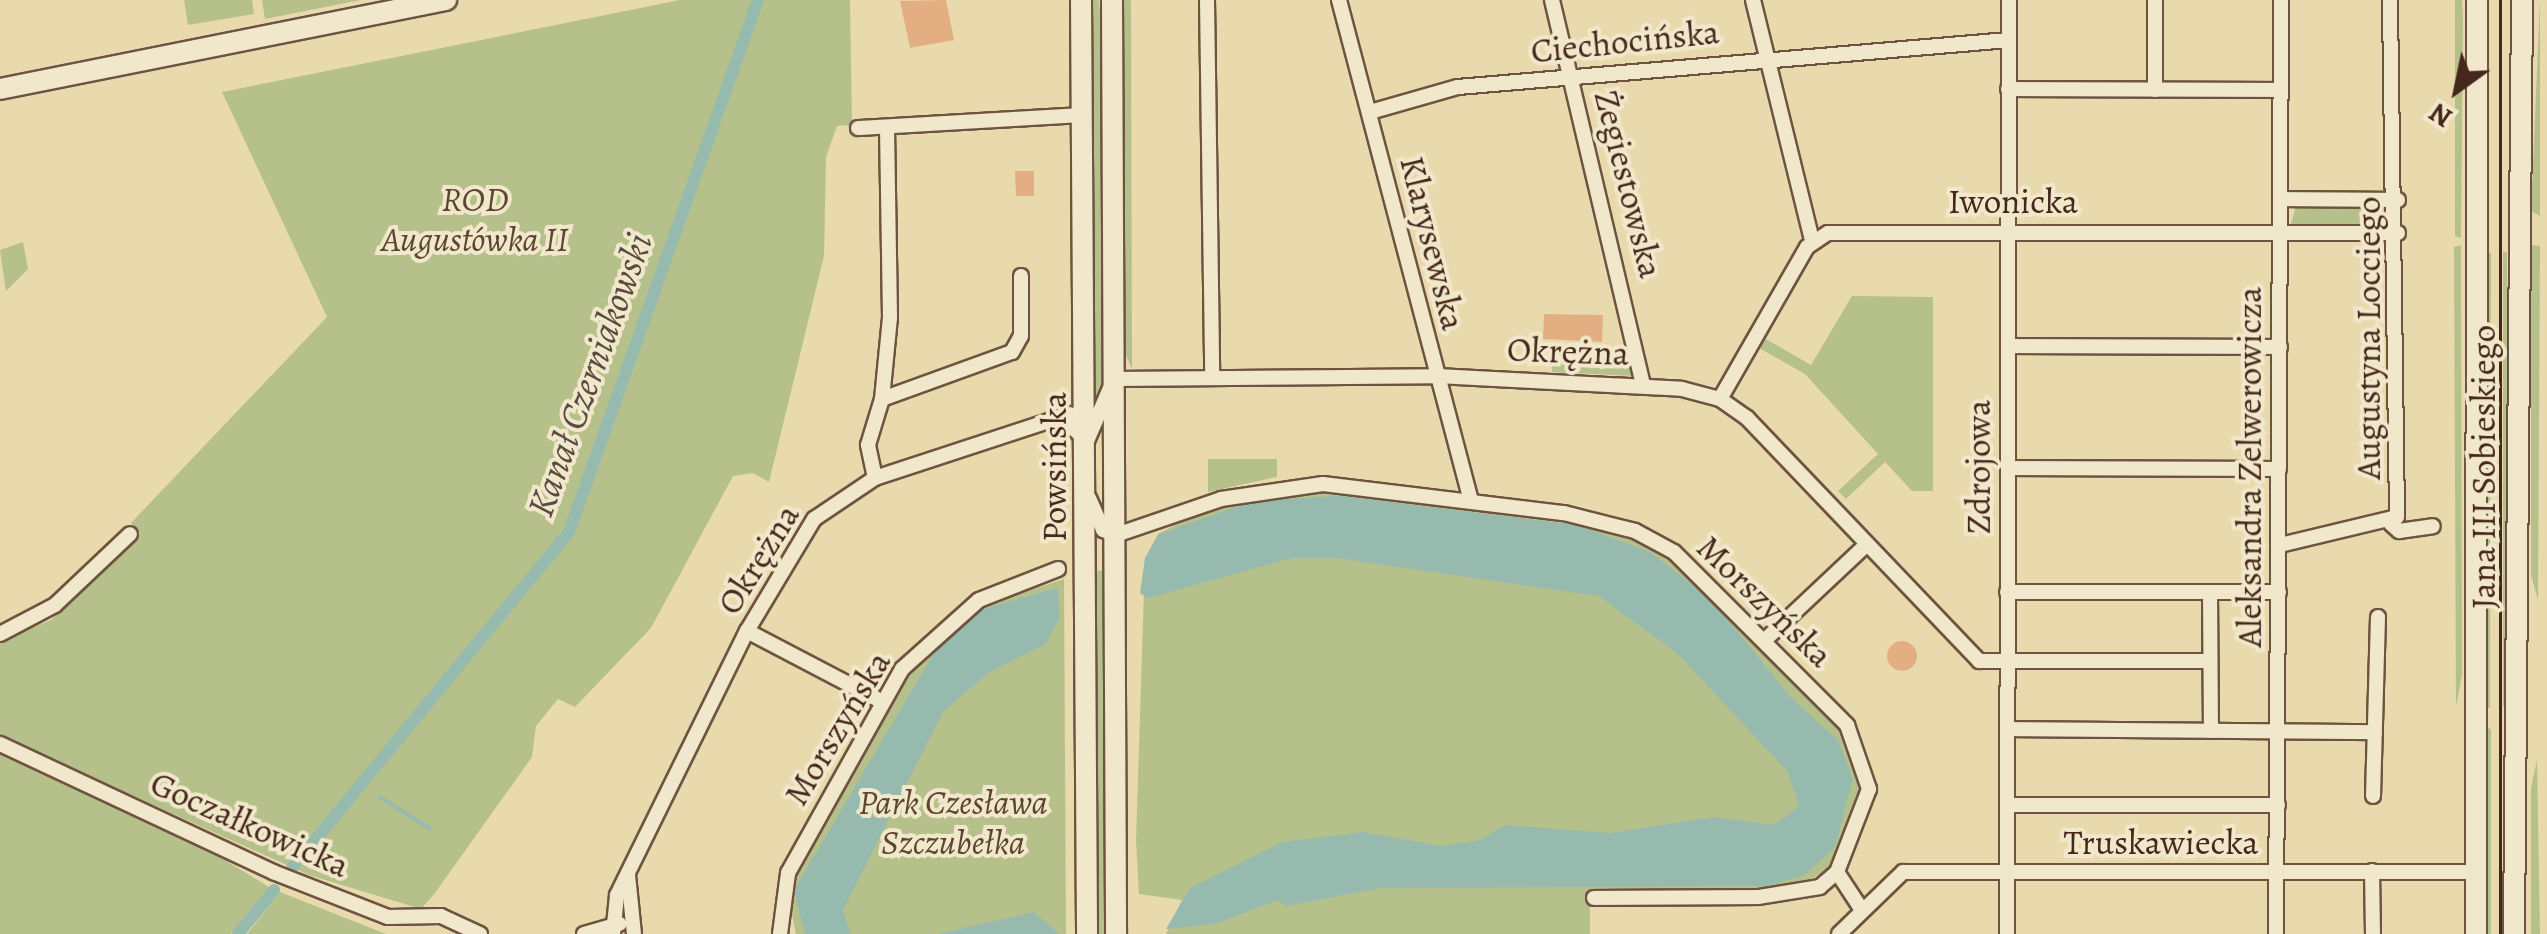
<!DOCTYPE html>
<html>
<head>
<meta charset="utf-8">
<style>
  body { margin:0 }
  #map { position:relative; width:2547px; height:934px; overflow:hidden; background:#e9daae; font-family:Alegreya,serif }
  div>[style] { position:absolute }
  .green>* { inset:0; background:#b6c08b }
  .water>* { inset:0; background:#97baaf }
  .stream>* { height:4px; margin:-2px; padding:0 2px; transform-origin:2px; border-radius:2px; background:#97baaf }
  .canal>* { height:12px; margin:-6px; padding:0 6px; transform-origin:6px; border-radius:6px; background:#97baaf }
  .building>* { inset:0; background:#e3af82 }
  .round { border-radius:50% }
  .roads { filter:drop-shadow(2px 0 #6e5440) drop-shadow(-2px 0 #6e5440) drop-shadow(0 2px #6e5440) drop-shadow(0 -2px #6e5440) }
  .street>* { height:14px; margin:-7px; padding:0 7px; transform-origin:7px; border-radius:7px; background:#f1e7ca }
  .secondary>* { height:20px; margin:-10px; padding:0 10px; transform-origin:10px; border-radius:10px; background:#f1e7ca }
  .tram>* { height:2.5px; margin:-1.25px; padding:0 1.25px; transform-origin:1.25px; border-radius:1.25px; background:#45271b }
  span { translate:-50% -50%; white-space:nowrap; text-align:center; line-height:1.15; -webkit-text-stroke:8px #f1e7ca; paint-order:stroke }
  .street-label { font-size:35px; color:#45271b }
  .park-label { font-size:35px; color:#5c4631; font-style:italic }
  .water-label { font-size:38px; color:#5a4c40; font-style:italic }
  .north { position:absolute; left:2407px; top:40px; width:100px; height:100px; -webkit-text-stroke:8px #f1e7ca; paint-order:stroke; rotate:213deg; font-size:28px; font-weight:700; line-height:40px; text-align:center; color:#45271b }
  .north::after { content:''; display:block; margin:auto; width:35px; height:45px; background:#45271b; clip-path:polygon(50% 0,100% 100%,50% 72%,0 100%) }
</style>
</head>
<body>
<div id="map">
  <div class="green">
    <i style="clip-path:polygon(184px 0,252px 0,254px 14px,188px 25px)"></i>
    <i style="clip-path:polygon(262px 0,361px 0,265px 19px)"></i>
    <i style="clip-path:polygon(680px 0,850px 0,852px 125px,837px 126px,826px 157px,824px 256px,769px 482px,753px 473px,733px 476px,651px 628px,575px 707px,558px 699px,536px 726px,532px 757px,435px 893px,421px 909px,309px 875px,0 736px,0 641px,51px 620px,140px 533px,131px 523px,327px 317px,222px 92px)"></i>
    <i style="clip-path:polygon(1092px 0,1099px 0,1103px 59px,1105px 388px,1096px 406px)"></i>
    <i style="clip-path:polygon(1123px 0,1131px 0,1132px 369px,1125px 353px)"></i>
    <i style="clip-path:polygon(2455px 0,2462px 0,2463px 17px,2461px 238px,2455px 236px)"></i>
    <i style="clip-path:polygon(2540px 0,2540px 216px,2531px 211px)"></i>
    <i style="clip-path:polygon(2386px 206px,2386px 225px,2291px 224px,2296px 206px)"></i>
    <i style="clip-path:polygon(23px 242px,28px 269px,6px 291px,0 250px)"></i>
    <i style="clip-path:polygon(2461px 245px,2462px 675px,2456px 707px,2454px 247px)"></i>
    <i style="clip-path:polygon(2531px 245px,2540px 246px,2538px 600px,2531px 575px)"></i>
    <i style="clip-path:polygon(2484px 252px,2491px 253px,2490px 708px,2484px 708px)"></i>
    <i style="clip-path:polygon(2503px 252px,2507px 252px,2509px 709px,2503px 706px)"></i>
    <i style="clip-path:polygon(1852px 296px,1933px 297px,1933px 491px,1912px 491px,1885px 462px,1846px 499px,1838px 491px,1878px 454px,1805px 374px,1759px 348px,1764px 338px,1811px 365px)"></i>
    <i style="clip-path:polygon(1552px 358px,1634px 362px,1633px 376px,1552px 372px)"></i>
    <i style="clip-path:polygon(1208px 459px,1277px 459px,1277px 477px,1208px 492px)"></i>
    <i style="clip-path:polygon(1306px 489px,1617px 530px,1690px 572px,1852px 743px,1864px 786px,1831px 867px,1793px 890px,1590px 892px,1590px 934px,1166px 934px,1182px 900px,1139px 894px,1136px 841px,1145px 558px,1158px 534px,1203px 510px)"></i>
    <i style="clip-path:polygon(1106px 570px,1106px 934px,1097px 934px,1096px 571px)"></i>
    <i style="clip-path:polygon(1064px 579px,1066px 934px,796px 934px,787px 890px,903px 675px,929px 644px,988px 604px)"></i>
    <i style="clip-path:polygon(2484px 727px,2491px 729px,2491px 934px,2483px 934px)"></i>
    <i style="clip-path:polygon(0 752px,169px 826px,269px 887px,231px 934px,0 934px)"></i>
    <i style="clip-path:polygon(2537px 760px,2540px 934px,2531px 934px,2531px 788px)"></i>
    <i style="clip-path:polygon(280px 892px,386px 934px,247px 934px)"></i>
  </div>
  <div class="water">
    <i style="clip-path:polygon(1339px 496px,1577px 525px,1650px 552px,1712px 600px,1791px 698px,1838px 740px,1853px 779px,1835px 847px,1805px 875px,1767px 886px,1381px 888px,1286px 906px,1278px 900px,1215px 924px,1166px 929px,1190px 888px,1282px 842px,1363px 832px,1442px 846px,1480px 840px,1505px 825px,1610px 833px,1714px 817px,1774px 825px,1799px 806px,1788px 772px,1678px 654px,1599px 596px,1336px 558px,1292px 558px,1148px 598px,1140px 593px,1145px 558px,1159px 534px,1253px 501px)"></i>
    <i style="clip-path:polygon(1057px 588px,1060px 617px,1046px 644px,988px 673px,943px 712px,843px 910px,850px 934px,805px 934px,794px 890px,940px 643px,982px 609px)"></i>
    <i style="clip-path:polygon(1034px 912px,1059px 934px,938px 934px)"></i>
  </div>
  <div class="stream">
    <i style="left:380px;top:797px;width:59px;rotate:32.6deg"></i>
  </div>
  <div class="canal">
    <i style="left:292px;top:868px;width:435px;rotate:-50.5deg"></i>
    <i style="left:569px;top:532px;width:565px;rotate:-70.44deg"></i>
    <i style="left:238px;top:934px;width:57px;rotate:-50.7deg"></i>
  </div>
  <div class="building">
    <i style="clip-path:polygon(946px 0,954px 40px,910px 48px,900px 1px)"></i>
    <i style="clip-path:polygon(1015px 171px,1034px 171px,1034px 196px,1016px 196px)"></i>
    <i style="clip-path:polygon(1544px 314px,1603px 315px,1602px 342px,1543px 339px)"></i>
    <i class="round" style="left:1887px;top:641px;width:30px;height:30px"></i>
  </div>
  <div class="roads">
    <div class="street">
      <i style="left:1207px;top:0;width:375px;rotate:89.2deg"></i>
      <i style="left:1339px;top:0;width:518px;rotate:75.24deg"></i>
      <i style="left:1552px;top:0;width:396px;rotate:76.7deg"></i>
      <i style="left:1753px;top:0;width:247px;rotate:76.2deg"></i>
      <i style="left:2008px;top:89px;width:273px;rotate:0.2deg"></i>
      <i style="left:2155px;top:90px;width:90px;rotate:-90deg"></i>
      <i style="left:1370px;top:112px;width:91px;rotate:-15.9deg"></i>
      <i style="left:1458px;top:87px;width:553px;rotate:-4.88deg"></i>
      <i style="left:858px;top:128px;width:226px;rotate:-3.3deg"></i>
      <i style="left:2281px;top:199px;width:117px;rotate:0.5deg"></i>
      <i style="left:2008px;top:346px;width:272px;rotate:0.2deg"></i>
      <i style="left:882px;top:399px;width:138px;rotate:-19.9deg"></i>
      <i style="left:1012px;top:352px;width:18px;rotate:-61deg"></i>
      <i style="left:1021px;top:336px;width:60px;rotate:-90deg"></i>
      <i style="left:1720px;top:399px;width:175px;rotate:-60.2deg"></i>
      <i style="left:1807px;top:247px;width:25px;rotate:-34deg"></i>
      <i style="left:1828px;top:233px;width:570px"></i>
      <i style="left:1062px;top:418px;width:34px;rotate:43deg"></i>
      <i style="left:1087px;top:441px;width:68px;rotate:-66.5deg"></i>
      <i style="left:1114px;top:379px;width:323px;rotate:-0.5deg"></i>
      <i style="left:1437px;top:376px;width:245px;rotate:3deg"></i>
      <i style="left:1682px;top:389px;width:39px;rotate:15deg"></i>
      <i style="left:1720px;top:399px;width:33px;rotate:35deg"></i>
      <i style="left:1747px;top:418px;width:336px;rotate:46.3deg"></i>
      <i style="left:1979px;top:661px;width:231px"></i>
      <i style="left:2009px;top:468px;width:270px;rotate:0.2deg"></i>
      <i style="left:875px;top:478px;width:34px;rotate:-102deg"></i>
      <i style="left:868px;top:445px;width:48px;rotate:-73.1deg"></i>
      <i style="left:882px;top:399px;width:81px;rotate:-84.4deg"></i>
      <i style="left:890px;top:318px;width:191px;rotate:-90.9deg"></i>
      <i style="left:1089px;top:498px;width:35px;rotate:66deg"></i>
      <i style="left:1103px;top:530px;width:14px;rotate:21deg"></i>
      <i style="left:1116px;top:535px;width:111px;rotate:-18.9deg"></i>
      <i style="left:1221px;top:499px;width:103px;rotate:-8.4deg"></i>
      <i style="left:1323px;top:484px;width:243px;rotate:6.9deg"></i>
      <i style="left:1564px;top:513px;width:73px;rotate:14.2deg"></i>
      <i style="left:1635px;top:531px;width:44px;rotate:28.3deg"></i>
      <i style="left:1674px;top:552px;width:245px;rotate:45deg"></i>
      <i style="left:1847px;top:725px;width:68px;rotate:71deg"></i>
      <i style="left:1869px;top:789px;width:89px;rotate:111.1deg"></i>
      <i style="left:1837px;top:872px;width:23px;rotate:139deg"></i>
      <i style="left:1820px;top:887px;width:63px;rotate:170.8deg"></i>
      <i style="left:1758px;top:897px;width:164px;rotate:179.7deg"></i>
      <i style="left:2391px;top:524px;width:11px;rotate:41deg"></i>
      <i style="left:2399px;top:531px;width:34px;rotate:-8deg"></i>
      <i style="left:2280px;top:545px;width:120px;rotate:-13.5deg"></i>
      <i style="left:2397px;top:517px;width:517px;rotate:-90.78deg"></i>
      <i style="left:2007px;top:592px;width:272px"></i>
      <i style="left:2210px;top:592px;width:139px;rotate:89.6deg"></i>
      <i style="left:747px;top:631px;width:151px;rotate:27.6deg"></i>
      <i style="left:0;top:634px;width:62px;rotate:-27.8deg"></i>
      <i style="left:55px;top:605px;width:103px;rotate:-43.4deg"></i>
      <i style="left:1766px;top:639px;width:137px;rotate:-43.2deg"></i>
      <i style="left:2009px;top:729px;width:366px;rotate:0.5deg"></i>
      <i style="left:0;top:744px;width:302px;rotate:25.1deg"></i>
      <i style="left:273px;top:872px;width:123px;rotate:21.4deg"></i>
      <i style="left:388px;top:917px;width:53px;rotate:-1.1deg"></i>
      <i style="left:441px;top:916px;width:43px;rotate:24.8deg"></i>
      <i style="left:2373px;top:796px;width:179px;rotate:-88.4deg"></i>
      <i style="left:2008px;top:805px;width:270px"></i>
      <i style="left:2372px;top:871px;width:63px;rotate:89.1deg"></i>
      <i style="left:1837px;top:872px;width:42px;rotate:56.7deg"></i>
      <i style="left:628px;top:875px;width:59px;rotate:84.2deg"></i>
      <i style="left:584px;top:934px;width:37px;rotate:-16deg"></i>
      <i style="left:613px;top:934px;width:39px;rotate:-84deg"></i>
      <i style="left:617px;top:895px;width:294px;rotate:-63.8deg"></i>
      <i style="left:747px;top:631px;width:131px;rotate:-59.1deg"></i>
      <i style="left:814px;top:519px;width:73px;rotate:-33.9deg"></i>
      <i style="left:875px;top:478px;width:205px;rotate:-18.2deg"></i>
      <i style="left:780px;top:934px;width:62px;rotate:-82.5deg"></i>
      <i style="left:788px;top:873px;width:234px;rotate:-60.8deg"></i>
      <i style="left:902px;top:669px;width:103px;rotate:-41.9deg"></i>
      <i style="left:979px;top:600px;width:85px;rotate:-21.4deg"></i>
      <i style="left:1839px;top:934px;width:89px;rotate:-44.1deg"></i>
      <i style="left:1903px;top:872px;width:573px"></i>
      <i style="left:2007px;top:934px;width:934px;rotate:-89.88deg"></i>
      <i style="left:2276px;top:934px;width:934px;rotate:-89.69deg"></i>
    </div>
    <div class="secondary">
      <i style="left:1081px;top:0;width:934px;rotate:89.63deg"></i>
      <i style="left:1112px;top:0;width:934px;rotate:89.75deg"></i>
      <i style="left:0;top:89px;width:455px;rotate:-11.3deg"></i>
      <i style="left:2476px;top:934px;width:934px;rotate:-89.94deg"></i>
      <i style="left:2514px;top:934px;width:934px;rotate:-89.51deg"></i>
    </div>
  </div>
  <div class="tram">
    <i style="left:2500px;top:0;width:934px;rotate:90deg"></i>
  </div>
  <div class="street-label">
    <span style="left:1625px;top:41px;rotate:-6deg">Ciechocińska</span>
    <span style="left:1629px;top:184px;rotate:76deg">Żegiestowska</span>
    <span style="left:2013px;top:201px">Iwonicka</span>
    <span style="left:1433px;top:243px;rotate:76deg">Klarysewska</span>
    <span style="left:2368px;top:338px;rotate:-90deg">Augustyna Locciego</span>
    <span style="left:1568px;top:351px;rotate:2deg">Okrężna</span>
    <span style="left:1054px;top:467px;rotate:-90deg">Powsińska</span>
    <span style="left:1978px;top:467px;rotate:-90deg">Zdrojowa</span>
    <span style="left:2249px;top:467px;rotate:-90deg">Aleksandra Zelwerowicza</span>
    <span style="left:2483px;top:467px;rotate:-90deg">Jana III Sobieskiego</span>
    <span style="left:758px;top:559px;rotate:-58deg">Okrężna</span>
    <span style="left:1765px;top:601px;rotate:44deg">Morszyńska</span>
    <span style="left:837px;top:728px;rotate:-59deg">Morszyńska</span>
    <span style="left:250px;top:824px;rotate:24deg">Goczałkowicka</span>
    <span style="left:2161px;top:842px">Truskawiecka</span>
  </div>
  <div class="park-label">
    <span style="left:475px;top:219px">ROD<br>Augustówka II</span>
    <span style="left:953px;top:822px">Park Czesława<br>Szczubełka</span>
  </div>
  <div class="water-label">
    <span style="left:590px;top:375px;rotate:-70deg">Kanał Czerniakowski</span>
  </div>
  <div class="north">N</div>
</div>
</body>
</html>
